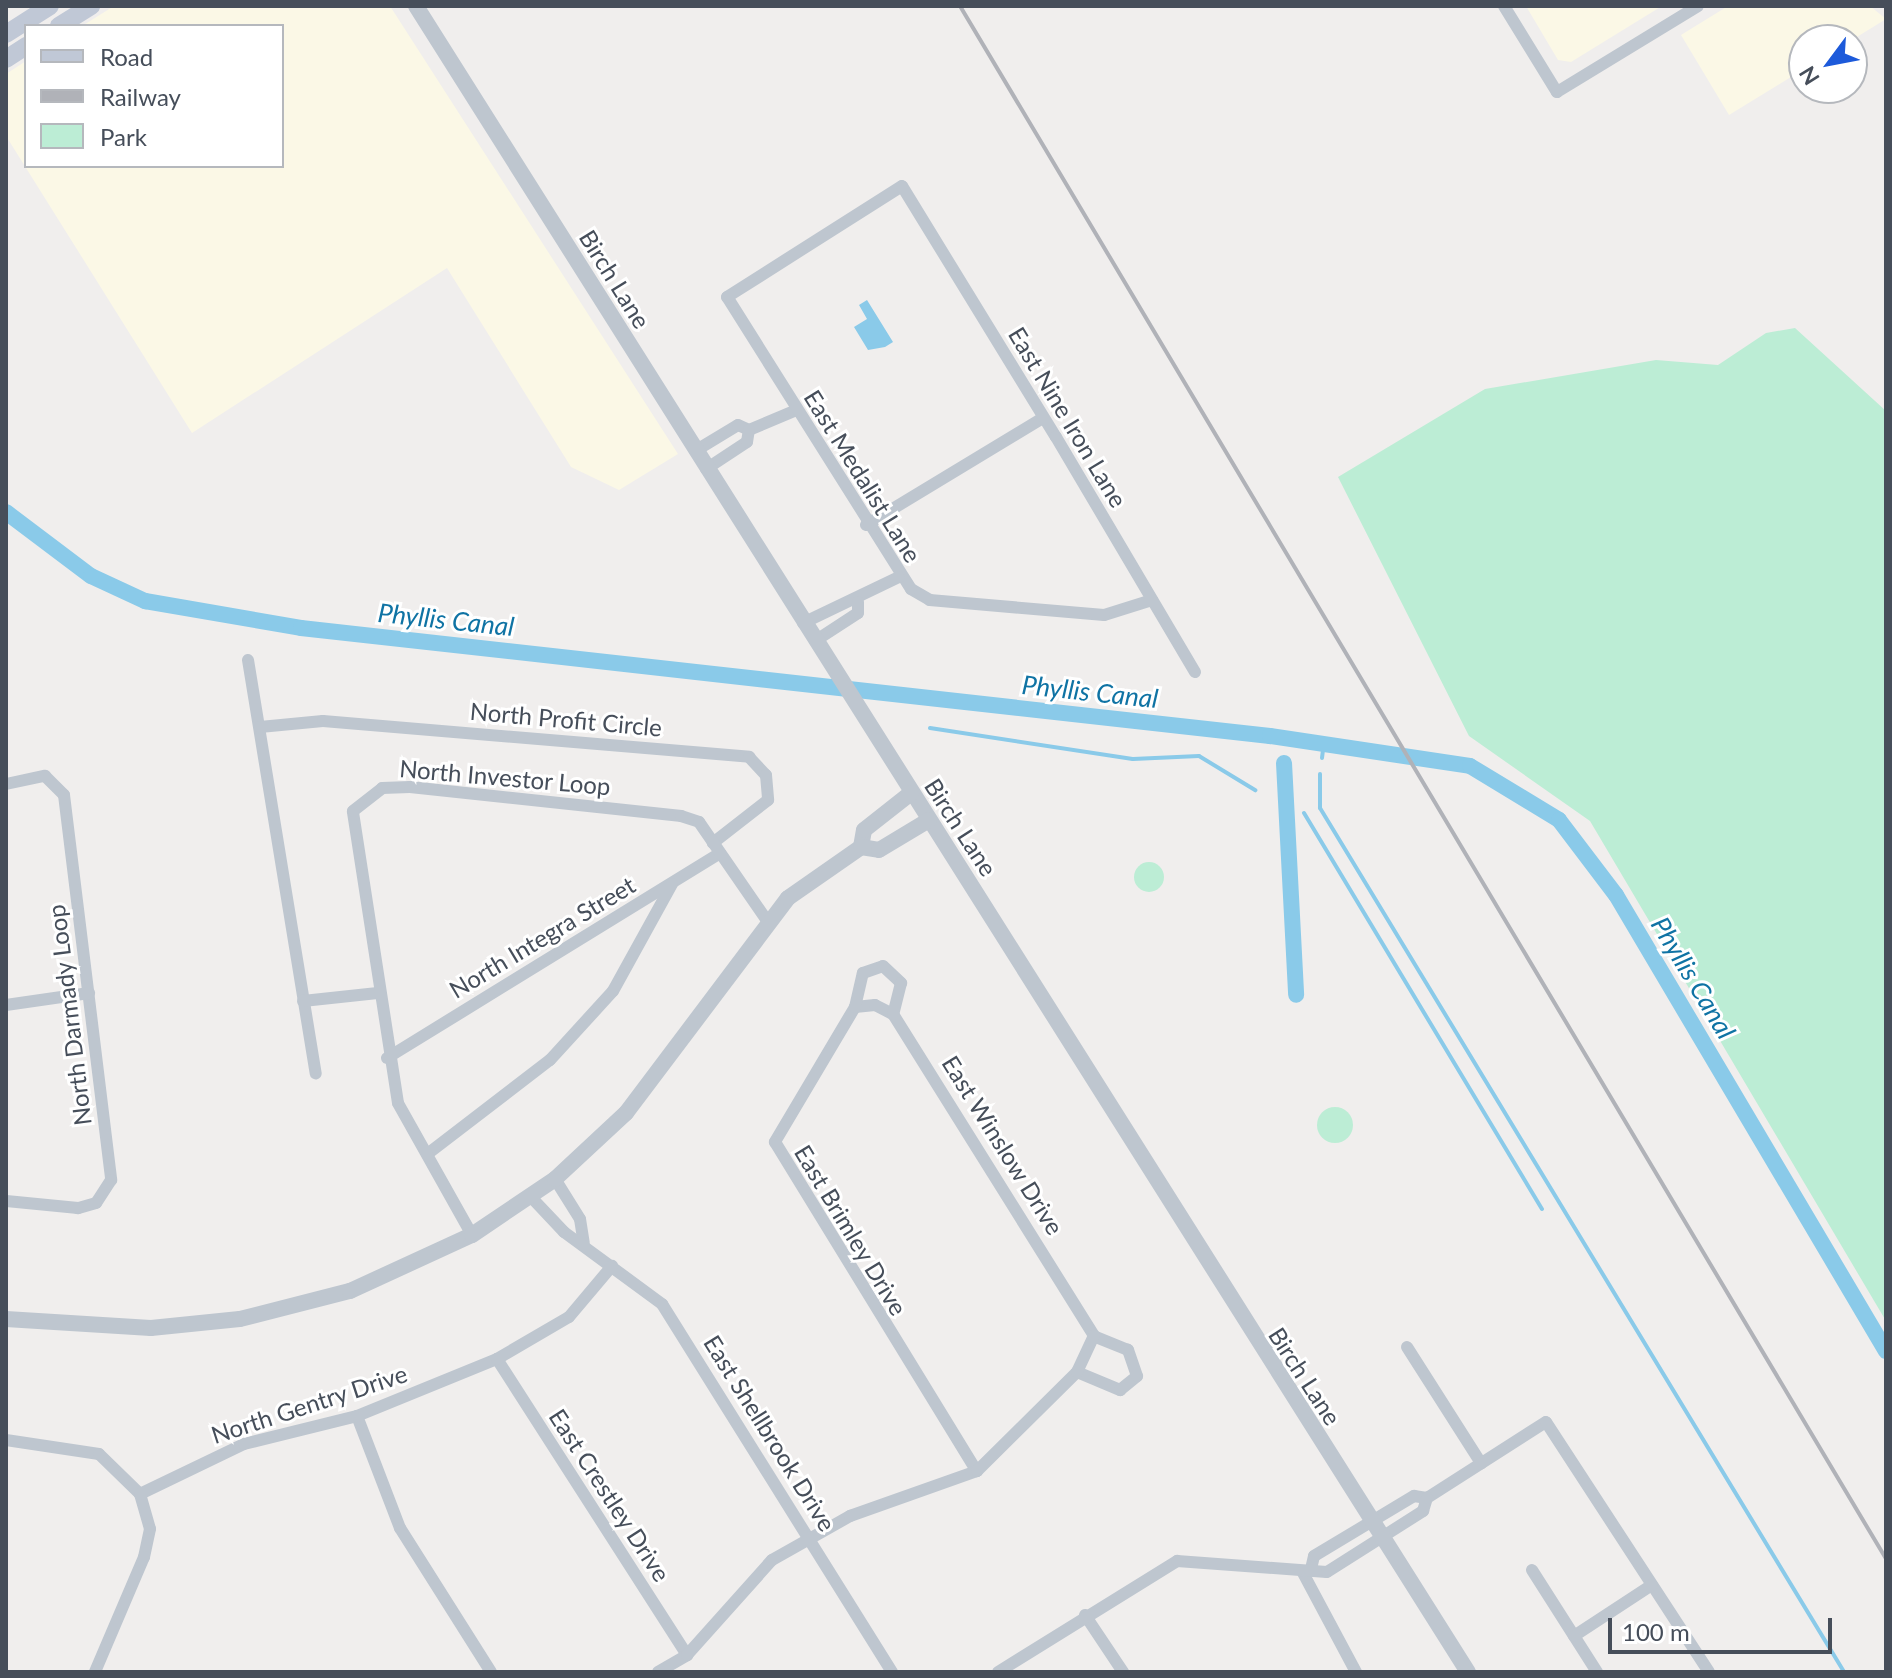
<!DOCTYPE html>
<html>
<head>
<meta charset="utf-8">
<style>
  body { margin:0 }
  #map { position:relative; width:1892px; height:1678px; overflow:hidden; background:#f0eeed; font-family:Lato,sans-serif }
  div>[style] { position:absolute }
  .commercial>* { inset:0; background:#fbf8e6 }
  .green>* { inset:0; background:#bcedd5 }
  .round { border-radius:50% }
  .water>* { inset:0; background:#8acae9 }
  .stream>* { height:4px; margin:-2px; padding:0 2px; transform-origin:2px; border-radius:2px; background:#8acae9 }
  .canal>* { height:16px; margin:-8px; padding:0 8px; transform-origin:8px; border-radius:8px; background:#8acae9 }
  .minor>* { height:12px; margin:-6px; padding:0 6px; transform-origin:6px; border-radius:6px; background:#bec6cf }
  .tertiary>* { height:16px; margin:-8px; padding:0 8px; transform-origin:8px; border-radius:8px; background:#bec6cf }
  .secondary>* { height:18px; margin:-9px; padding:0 9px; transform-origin:9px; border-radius:9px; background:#c0c8d6 }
  .rail>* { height:4px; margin:-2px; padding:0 2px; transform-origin:2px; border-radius:2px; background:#b0b2b8 }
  span { translate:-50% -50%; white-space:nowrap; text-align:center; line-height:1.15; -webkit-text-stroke:6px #fff; paint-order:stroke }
  .street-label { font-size:24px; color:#464e5a }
  .water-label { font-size:26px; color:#0f73a4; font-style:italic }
  .frame { position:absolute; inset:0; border:8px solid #464e5a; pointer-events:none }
  .legend { position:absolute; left:24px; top:24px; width:260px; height:144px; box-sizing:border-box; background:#fff; border:2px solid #b5b8bd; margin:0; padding:10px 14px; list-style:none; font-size:24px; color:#464e5a }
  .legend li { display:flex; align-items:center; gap:16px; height:40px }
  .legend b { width:40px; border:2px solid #b5b8bd }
  .north { position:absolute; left:1788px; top:24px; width:80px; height:80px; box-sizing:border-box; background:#fff; border:2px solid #b5b8bd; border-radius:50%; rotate:238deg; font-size:22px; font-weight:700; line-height:32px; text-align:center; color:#464e5a }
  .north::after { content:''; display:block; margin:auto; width:28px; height:36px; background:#1d5ada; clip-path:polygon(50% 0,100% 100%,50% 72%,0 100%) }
  .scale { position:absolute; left:1608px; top:1618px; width:224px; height:36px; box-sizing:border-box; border:4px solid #464e5a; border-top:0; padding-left:10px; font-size:24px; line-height:28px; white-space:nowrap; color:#464e5a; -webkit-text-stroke:6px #fff; paint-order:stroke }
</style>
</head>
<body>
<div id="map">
  <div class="commercial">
    <i style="clip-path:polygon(114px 6px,390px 6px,678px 454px,619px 490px,571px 467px,447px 268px,192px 433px,6px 136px,6px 74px,26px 61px,26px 166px,282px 166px,282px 26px,82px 26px)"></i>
    <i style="clip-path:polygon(1526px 6px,1662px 6px,1571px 62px,1558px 60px)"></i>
    <i style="clip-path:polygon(1728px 6px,1870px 6px,1886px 19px,1852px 40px,1804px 40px,1804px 69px,1729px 115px,1681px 35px)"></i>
  </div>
  <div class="green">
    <i style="clip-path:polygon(1795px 328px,1886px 411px,1886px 1321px,1590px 821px,1469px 736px,1338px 477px,1485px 389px,1656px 360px,1718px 365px,1766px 333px)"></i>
    <i class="round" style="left:1134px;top:862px;width:30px;height:30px"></i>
    <i class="round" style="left:1317px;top:1107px;width:36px;height:36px"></i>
  </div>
  <div class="water">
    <i style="clip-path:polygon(867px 300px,893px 342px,885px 347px,868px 350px,854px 327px,867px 319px,859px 305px)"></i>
  </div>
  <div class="stream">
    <i style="left:930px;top:728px;width:205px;rotate:8.7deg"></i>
    <i style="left:1133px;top:759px;width:66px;rotate:-2.6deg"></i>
    <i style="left:1199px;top:756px;width:66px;rotate:31.3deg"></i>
    <i style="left:1322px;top:758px;width:16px;rotate:-83deg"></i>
    <i style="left:1320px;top:774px;width:34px;rotate:90deg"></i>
    <i style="left:1320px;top:808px;width:1010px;rotate:58.76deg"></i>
    <i style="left:1304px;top:813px;width:462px;rotate:59deg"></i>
  </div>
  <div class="canal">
    <i style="left:6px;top:512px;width:106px;rotate:37deg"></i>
    <i style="left:91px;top:576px;width:60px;rotate:24.8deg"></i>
    <i style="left:145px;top:601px;width:158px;rotate:9.8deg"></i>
    <i style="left:301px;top:628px;width:975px;rotate:6.36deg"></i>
    <i style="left:1270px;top:736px;width:202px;rotate:8.5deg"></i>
    <i style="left:1470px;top:766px;width:104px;rotate:31.2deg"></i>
    <i style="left:1559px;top:820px;width:94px;rotate:52.8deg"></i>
    <i style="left:1616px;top:895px;width:530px;rotate:59.37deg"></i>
    <i style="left:1284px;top:763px;width:232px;rotate:87deg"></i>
  </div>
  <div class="minor">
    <i style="left:1504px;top:6px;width:101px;rotate:58.4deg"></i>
    <i style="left:1557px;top:92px;width:165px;rotate:-31.4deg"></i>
    <i style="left:695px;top:451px;width:50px;rotate:-31.2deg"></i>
    <i style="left:738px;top:425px;width:12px;rotate:24deg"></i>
    <i style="left:749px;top:430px;width:49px;rotate:-22.9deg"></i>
    <i style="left:706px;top:469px;width:49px;rotate:-33.4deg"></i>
    <i style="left:747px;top:442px;width:12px;rotate:-81deg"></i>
    <i style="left:866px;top:525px;width:207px;rotate:-31.2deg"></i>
    <i style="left:1152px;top:600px;width:50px;rotate:162.6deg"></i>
    <i style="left:1104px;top:615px;width:175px;rotate:-175.1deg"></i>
    <i style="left:930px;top:600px;width:22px;rotate:-150deg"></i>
    <i style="left:911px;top:589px;width:345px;rotate:-122.2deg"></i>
    <i style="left:727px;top:297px;width:207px;rotate:-32.4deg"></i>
    <i style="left:902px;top:186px;width:294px;rotate:58.5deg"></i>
    <i style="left:1056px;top:437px;width:273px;rotate:59.4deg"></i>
    <i style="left:803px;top:623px;width:106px;rotate:-25.6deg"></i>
    <i style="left:815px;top:641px;width:51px;rotate:-33.1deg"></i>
    <i style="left:858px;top:613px;width:11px;rotate:-90deg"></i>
    <i style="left:248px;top:660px;width:419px;rotate:80.7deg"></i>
    <i style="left:260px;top:727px;width:63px;rotate:-5.4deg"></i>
    <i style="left:323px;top:721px;width:428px;rotate:4.8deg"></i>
    <i style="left:749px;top:757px;width:25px;rotate:47deg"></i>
    <i style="left:766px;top:775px;width:25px;rotate:85deg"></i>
    <i style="left:768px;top:800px;width:70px;rotate:142deg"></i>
    <i style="left:6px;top:784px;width:40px;rotate:-12deg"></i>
    <i style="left:45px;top:776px;width:27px;rotate:45deg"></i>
    <i style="left:64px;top:795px;width:388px;rotate:83deg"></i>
    <i style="left:111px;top:1180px;width:27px;rotate:123deg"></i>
    <i style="left:96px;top:1203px;width:19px;rotate:164deg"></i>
    <i style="left:78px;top:1208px;width:72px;rotate:-174.4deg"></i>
    <i style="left:303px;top:1001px;width:75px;rotate:-6.1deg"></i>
    <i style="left:6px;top:1005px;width:84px;rotate:-8.2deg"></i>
    <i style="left:855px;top:1007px;width:157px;rotate:120.7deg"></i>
    <i style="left:775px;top:1142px;width:386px;rotate:58.5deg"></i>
    <i style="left:855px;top:1007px;width:20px;rotate:-6deg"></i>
    <i style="left:875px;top:1005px;width:20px;rotate:27deg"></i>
    <i style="left:893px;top:1014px;width:380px;rotate:58deg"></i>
    <i style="left:855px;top:1007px;width:35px;rotate:-77deg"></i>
    <i style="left:863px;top:973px;width:21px;rotate:-19deg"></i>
    <i style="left:883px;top:966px;width:25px;rotate:43deg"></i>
    <i style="left:901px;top:983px;width:32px;rotate:104deg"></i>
    <i style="left:387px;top:1058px;width:391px;rotate:-31.6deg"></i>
    <i style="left:430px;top:1152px;width:151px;rotate:-37.5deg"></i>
    <i style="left:550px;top:1060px;width:93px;rotate:-47.6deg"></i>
    <i style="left:613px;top:991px;width:122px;rotate:-61.1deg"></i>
    <i style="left:555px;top:1179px;width:47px;rotate:58deg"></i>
    <i style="left:580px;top:1219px;width:24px;rotate:81deg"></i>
    <i style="left:531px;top:1197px;width:48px;rotate:46.7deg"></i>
    <i style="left:564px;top:1232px;width:122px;rotate:36.3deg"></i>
    <i style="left:662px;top:1304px;width:434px;rotate:58deg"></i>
    <i style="left:472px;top:1235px;width:151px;rotate:-119.3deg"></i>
    <i style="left:398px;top:1103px;width:295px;rotate:-98.8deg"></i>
    <i style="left:353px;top:811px;width:37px;rotate:-38deg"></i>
    <i style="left:382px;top:788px;width:28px;rotate:-2deg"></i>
    <i style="left:410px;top:787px;width:273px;rotate:6.1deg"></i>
    <i style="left:681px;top:816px;width:19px;rotate:18deg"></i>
    <i style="left:699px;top:822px;width:121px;rotate:55.4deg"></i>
    <i style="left:1407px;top:1347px;width:138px;rotate:57.5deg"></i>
    <i style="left:497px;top:1359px;width:352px;rotate:57.3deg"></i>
    <i style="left:1077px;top:1372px;width:47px;rotate:22.7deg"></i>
    <i style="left:1120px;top:1390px;width:22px;rotate:-39deg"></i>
    <i style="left:1137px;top:1376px;width:28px;rotate:-109deg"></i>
    <i style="left:1128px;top:1350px;width:37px;rotate:-158deg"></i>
    <i style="left:357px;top:1416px;width:120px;rotate:69deg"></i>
    <i style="left:400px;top:1528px;width:170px;rotate:57.7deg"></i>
    <i style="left:6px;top:1440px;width:94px;rotate:8.6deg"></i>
    <i style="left:99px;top:1454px;width:57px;rotate:44.3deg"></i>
    <i style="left:140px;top:1494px;width:36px;rotate:74deg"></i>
    <i style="left:150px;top:1529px;width:29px;rotate:102deg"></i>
    <i style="left:144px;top:1557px;width:125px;rotate:113.1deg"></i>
    <i style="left:140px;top:1494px;width:115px;rotate:-25.7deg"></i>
    <i style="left:244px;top:1444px;width:116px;rotate:-13.9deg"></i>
    <i style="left:357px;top:1416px;width:151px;rotate:-22.2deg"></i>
    <i style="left:497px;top:1359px;width:83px;rotate:-30.3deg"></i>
    <i style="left:569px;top:1317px;width:67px;rotate:-49.9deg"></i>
    <i style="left:1311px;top:1569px;width:13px;rotate:-77deg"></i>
    <i style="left:1314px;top:1556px;width:117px;rotate:-31deg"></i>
    <i style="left:1414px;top:1496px;width:13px;rotate:9deg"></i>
    <i style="left:1427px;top:1498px;width:141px;rotate:-32.6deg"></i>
    <i style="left:1546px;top:1422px;width:298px;rotate:56.9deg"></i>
    <i style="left:1532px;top:1570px;width:121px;rotate:57.5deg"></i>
    <i style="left:1302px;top:1571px;width:115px;rotate:61.9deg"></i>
    <i style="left:1085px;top:1615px;width:69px;rotate:56.3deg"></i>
    <i style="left:1574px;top:1636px;width:93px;rotate:-33.2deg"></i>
    <i style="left:658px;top:1672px;width:34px;rotate:-30deg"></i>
    <i style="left:687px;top:1655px;width:127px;rotate:-48.2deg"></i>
    <i style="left:772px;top:1560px;width:90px;rotate:-29.4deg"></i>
    <i style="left:850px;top:1516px;width:135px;rotate:-19.5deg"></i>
    <i style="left:977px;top:1471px;width:141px;rotate:-44.7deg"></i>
    <i style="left:1077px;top:1372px;width:40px;rotate:-65deg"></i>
    <i style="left:998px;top:1672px;width:211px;rotate:-31.8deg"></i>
    <i style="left:1177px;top:1561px;width:150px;rotate:4.2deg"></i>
    <i style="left:1327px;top:1572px;width:114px;rotate:-32.4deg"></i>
    <i style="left:1423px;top:1511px;width:14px;rotate:-73deg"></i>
  </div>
  <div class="tertiary">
    <i style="left:416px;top:6px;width:1970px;rotate:57.73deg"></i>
    <i style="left:861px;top:847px;width:17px;rotate:-80deg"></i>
    <i style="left:864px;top:830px;width:60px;rotate:-38.2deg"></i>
    <i style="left:6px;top:1319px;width:145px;rotate:3.6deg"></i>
    <i style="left:151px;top:1328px;width:89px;rotate:-5.8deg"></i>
    <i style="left:240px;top:1319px;width:114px;rotate:-14.3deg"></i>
    <i style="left:350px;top:1291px;width:134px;rotate:-24.7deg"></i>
    <i style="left:472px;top:1235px;width:100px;rotate:-34deg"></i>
    <i style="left:555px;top:1179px;width:97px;rotate:-42.9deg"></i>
    <i style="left:626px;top:1113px;width:269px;rotate:-53deg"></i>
    <i style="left:788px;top:898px;width:89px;rotate:-34.9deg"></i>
    <i style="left:861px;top:847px;width:18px;rotate:9deg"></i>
    <i style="left:879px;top:850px;width:58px;rotate:-31deg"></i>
  </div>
  <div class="secondary">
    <i style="left:59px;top:26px;width:38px;rotate:-32deg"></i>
    <i style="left:6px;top:34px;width:52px;rotate:-32.5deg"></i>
    <i style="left:6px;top:59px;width:24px;rotate:-33deg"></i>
  </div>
  <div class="rail">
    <i style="left:960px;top:6px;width:1808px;rotate:59.19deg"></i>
  </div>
  <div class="street-label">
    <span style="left:615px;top:279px;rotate:58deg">Birch Lane</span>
    <span style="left:1068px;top:417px;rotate:59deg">East Nine Iron Lane</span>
    <span style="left:863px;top:476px;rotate:58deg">East Medalist Lane</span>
    <span style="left:566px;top:719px;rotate:5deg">North Profit Circle</span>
    <span style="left:505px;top:777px;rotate:5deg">North Investor Loop</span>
    <span style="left:961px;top:827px;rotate:57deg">Birch Lane</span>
    <span style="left:542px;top:937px;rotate:-31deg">North Integra Street</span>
    <span style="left:69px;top:1015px;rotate:-97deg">North Darmady Loop</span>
    <span style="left:1003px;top:1145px;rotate:58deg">East Winslow Drive</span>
    <span style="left:851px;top:1230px;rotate:59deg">East Brimley Drive</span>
    <span style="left:1305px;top:1376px;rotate:57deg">Birch Lane</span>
    <span style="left:309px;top:1404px;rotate:-18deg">North Gentry Drive</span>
    <span style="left:770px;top:1433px;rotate:58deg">East Shellbrook Drive</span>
    <span style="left:610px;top:1495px;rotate:57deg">East Crestley Drive</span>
  </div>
  <div class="water-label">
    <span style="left:446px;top:620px;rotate:6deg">Phyllis Canal</span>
    <span style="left:1090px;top:692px;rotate:6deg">Phyllis Canal</span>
    <span style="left:1693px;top:978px;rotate:59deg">Phyllis Canal</span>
  </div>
  <div class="frame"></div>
  <ul class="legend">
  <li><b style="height:10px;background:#c0c8d6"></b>Road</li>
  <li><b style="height:10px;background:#b0b2b8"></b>Railway</li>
  <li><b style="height:22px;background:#bcedd5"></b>Park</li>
  </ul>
  <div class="north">N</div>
  <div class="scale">100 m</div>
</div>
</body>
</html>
